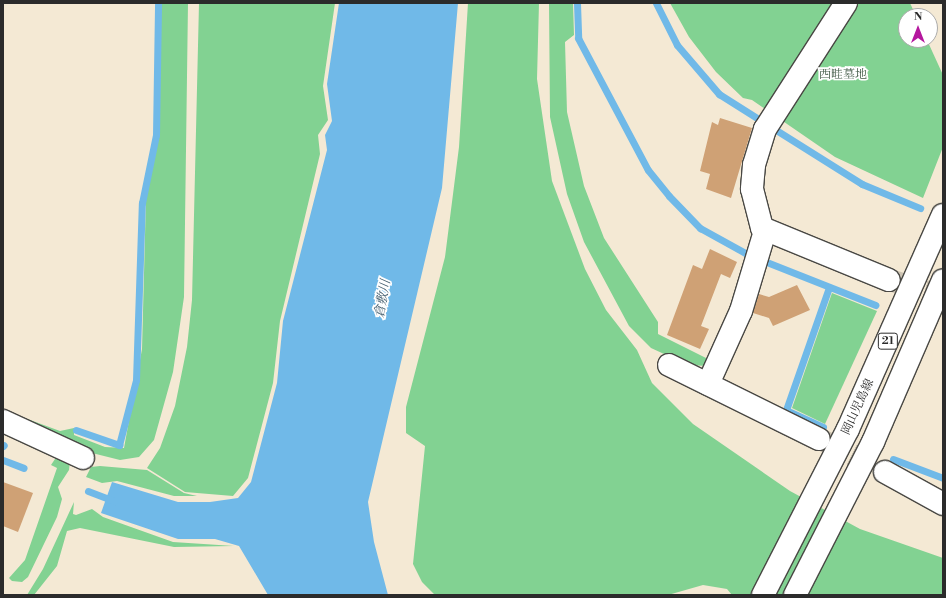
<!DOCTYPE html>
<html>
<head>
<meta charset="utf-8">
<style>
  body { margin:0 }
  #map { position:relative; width:946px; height:598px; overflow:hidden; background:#f4e9d4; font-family:"Libre Bodoni","Noto Serif JP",serif }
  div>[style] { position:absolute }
  .green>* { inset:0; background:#82d292 }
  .water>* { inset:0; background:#70b9e8 }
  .stream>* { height:7px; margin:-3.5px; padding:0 3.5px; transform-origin:3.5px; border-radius:3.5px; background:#70b9e8 }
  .building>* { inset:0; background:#cfa175 }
  .minor-tunnel>* { height:22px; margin-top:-11px; transform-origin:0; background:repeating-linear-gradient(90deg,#ccc3b2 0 22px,transparent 0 33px) }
  .roads { filter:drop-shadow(1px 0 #494844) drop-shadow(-1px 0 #494844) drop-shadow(0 1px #494844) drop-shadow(0 -1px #494844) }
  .minor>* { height:22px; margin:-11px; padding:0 11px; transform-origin:11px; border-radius:11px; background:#fff }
  .major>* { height:22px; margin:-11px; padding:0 11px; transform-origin:11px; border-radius:11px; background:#fff }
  span { translate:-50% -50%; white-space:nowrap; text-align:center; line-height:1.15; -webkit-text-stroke:3.5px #fff; paint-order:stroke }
  .shield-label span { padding:1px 3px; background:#fff; border:1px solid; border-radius:3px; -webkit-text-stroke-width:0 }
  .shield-label { font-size:11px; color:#2b2b2b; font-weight:700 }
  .park-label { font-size:12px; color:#455d4a }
  .street-label { font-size:12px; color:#2b2b2b }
  .water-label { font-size:13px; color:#435d6d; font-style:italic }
  .frame { position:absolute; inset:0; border:4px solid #2b2b2b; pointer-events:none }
  .north { position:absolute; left:898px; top:8px; width:40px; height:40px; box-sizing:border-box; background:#fff; border:1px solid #aaa; border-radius:50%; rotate:0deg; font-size:11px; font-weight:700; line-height:16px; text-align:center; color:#2b2b2b }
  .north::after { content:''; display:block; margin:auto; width:14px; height:18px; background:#b5179e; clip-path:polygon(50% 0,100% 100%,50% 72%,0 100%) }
</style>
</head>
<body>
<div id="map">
  <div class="green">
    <i style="clip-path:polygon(161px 3px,188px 3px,184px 297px,173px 372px,154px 440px,139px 457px,120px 460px,80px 450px,3px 410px,60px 431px,74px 428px,74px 435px,105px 447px,124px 448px,142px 349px,146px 198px,159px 131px)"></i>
    <i style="clip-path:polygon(199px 3px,335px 3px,323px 86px,328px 120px,318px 135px,320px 154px,280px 321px,273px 383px,248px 478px,233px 496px,185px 492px,147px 468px,160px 448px,175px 406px,187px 347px,192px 300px)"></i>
    <i style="clip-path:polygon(468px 3px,539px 3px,537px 79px,552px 181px,585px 269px,606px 310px,637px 350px,652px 383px,693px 424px,790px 491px,860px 529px,943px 558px,943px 595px,732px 595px,727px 589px,703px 585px,668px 595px,435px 595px,422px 582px,413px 564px,425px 446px,406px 433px,406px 407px,445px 257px,459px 147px)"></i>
    <i style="clip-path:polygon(549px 3px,573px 3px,574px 35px,565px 42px,567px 112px,584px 186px,604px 238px,658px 322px,658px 334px,710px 360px,707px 366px,688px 365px,651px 348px,629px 326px,584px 242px,567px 194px,550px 117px)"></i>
    <i style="clip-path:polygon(670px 3px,910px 3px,916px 16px,906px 16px,906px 40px,927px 40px,943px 75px,943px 147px,923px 198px,835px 157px,752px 100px,743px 98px,716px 72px,689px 37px)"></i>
    <i style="clip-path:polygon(832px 293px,877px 311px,825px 424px,792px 408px)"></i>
    <i style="clip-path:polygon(57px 456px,70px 460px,69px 470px,58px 487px,62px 499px,57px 517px,28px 577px,22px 582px,12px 581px,9px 578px,25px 560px,57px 468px,51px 465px)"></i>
    <i style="clip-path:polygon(100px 466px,147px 470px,184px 493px,197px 496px,174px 496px,117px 481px,102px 483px,86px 477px,91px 467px)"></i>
    <i style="clip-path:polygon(74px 502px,73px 514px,76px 515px,92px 509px,103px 517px,173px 542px,234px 546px,174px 547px,80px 528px,67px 531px,57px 566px,34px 595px,27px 595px,43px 569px)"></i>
  </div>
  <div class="water">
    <i style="clip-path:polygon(339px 3px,458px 3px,442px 188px,368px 502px,374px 542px,388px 595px,268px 595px,239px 546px,215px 539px,178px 539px,101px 513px,112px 482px,178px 502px,210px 502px,238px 498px,251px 482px,277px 383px,283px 321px,327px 150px,325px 135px,332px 121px,327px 84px)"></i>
  </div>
  <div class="stream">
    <i style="left:577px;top:3px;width:35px;rotate:88deg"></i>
    <i style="left:578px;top:38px;width:149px;rotate:62.1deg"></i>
    <i style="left:648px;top:170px;width:33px;rotate:51deg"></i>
    <i style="left:669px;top:196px;width:45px;rotate:45.9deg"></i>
    <i style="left:700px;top:228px;width:56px;rotate:28.9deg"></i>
    <i style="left:749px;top:255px;width:136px;rotate:21.6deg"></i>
    <i style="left:656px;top:3px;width:47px;rotate:63.4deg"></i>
    <i style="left:677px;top:45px;width:65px;rotate:49.4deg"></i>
    <i style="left:719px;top:94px;width:169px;rotate:32.2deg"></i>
    <i style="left:862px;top:184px;width:63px;rotate:22.5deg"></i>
    <i style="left:823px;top:427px;width:41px;rotate:-155.3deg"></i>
    <i style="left:786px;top:410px;width:130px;rotate:-70.7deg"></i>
    <i style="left:76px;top:430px;width:46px;rotate:19.2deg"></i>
    <i style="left:119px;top:445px;width:67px;rotate:-75.3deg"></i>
    <i style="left:136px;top:380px;width:177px;rotate:-88.1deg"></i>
    <i style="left:142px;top:203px;width:69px;rotate:-78.4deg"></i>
    <i style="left:156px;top:135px;width:132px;rotate:-89.1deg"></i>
    <i style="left:3px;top:446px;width:1px;rotate:-45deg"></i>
    <i style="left:893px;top:459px;width:53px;rotate:20.8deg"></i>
    <i style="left:3px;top:460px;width:22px;rotate:21deg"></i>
    <i style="left:88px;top:491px;width:28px;rotate:21deg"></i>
  </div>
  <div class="building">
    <i style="clip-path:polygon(720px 118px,752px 128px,731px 198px,706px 189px,710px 174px,700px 171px,712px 122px,718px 125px)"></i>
    <i style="clip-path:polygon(710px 249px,737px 262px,730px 278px,721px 274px,701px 326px,709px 329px,700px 349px,667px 335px,693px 265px,702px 269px)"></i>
    <i style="clip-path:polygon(797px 285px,810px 310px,773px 326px,769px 318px,753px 313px,759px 294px,769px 297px)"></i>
    <i style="clip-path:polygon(3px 482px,33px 493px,18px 532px,3px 526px)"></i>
  </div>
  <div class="minor-tunnel">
    <i style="left:893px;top:281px;width:52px;rotate:17.7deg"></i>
    <i style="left:822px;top:440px;width:71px;rotate:26.9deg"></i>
  </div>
  <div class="roads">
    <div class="minor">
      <i style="left:846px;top:3px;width:150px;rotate:122.7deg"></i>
      <i style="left:765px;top:129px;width:38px;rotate:107deg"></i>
      <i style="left:754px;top:165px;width:24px;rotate:95deg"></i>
      <i style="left:752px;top:189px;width:40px;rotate:75.6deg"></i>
      <i style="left:762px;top:228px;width:137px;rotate:22.3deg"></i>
      <i style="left:669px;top:365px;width:167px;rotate:26.3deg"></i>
      <i style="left:708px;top:384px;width:80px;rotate:-65.7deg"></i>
      <i style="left:741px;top:311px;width:84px;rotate:-73.3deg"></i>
      <i style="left:3px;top:421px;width:88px;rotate:24.8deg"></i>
      <i style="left:885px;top:472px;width:66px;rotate:28.9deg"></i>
    </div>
    <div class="major">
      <i style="left:763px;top:595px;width:186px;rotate:-62.9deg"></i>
      <i style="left:848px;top:429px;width:234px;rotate:-66.1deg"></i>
      <i style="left:795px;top:595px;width:172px;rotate:-63deg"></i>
      <i style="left:873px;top:442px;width:176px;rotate:-66.6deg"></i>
    </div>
  </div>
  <div class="shield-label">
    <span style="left:888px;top:341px">21</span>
  </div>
  <div class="park-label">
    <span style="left:843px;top:75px">西畦墓地</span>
  </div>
  <div class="street-label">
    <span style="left:858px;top:407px;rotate:-65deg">岡山児島線</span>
  </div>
  <div class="water-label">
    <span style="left:383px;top:299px;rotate:-80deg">倉敷川</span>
  </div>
  <div class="frame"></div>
  <div class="north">N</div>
</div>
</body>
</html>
